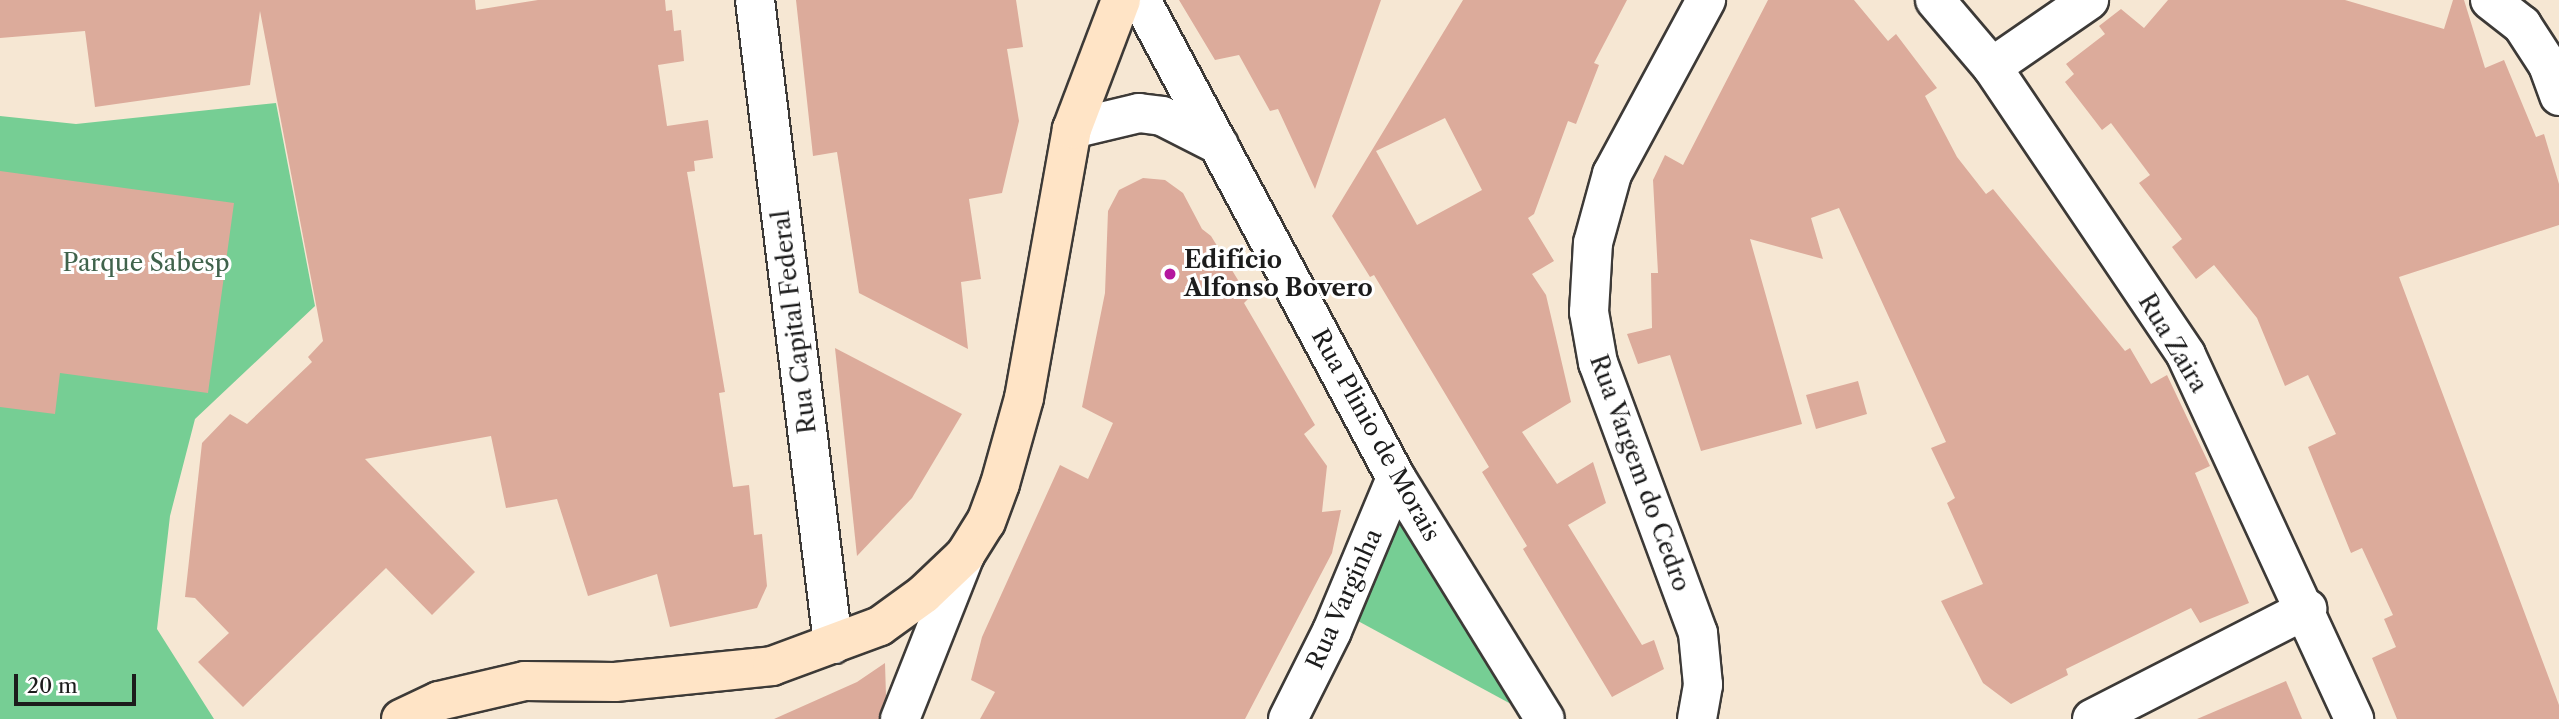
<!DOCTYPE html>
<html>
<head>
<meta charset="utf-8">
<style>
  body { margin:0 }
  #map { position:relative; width:2559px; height:719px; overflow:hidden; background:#f6e7d3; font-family:"Libre Caslon Text",serif }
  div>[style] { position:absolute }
  .green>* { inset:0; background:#76ce94 }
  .building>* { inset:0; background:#dcab9b }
  .roads { filter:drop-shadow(2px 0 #3d3a37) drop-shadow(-2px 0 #3d3a37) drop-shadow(0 2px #3d3a37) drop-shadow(0 -2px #3d3a37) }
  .street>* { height:38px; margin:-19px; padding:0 19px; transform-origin:19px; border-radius:19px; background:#fff }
  .secondary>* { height:38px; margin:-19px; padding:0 19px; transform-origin:19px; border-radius:19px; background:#ffe4c6 }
  .dots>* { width:19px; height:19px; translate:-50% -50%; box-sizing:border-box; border:4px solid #fff; border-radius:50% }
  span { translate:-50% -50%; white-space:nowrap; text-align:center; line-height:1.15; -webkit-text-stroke:6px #fff; paint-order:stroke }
  .poi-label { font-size:24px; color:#1c1c1c; font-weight:700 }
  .left { translate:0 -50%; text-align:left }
  .park-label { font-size:24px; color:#40634c }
  .street-label { font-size:24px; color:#1c1c1c }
  .scale { position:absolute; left:14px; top:674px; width:122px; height:32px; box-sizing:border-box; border:4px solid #1c1c1c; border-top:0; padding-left:9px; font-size:21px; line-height:24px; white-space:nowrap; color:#1c1c1c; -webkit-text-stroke:5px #fff; paint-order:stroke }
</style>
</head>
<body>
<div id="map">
  <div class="green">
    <i style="clip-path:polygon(276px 103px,315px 306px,195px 419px,170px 516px,157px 629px,214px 719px,0 719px,0 116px,76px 124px)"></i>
    <i style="clip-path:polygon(1405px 504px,1522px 710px,1358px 621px)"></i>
  </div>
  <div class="building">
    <i style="clip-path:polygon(0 0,475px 0,476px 10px,538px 0,665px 0,666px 11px,672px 10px,674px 31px,681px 30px,684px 61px,658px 65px,667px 126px,708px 120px,713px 158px,694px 161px,695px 171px,687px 172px,725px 392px,719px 393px,733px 487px,749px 485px,754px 535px,762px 534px,767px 586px,757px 608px,670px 627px,657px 574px,588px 596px,557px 499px,506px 508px,491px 436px,365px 459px,475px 572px,432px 615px,386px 568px,243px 707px,198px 662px,229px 633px,195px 598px,185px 597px,202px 443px,230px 414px,247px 424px,312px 362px,308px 357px,323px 341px,260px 11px,250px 85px,95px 107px,85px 31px,0 38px)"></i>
    <i style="clip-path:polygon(796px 0,1016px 0,1023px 47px,1007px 49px,1019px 121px,1002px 193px,969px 199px,981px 279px,961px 282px,968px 349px,859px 293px,837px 152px,813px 156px)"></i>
    <i style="clip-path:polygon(1179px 0,1381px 0,1315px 189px,1278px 109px,1270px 111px,1239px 55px,1215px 60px)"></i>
    <i style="clip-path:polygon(evenodd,1463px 0,1627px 0,1594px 63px,1599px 65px,1576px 124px,1568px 121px,1534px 214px,1528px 218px,1554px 261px,1532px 274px,1546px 295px,1571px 402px,1522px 432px,1557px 484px,1593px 462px,1606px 503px,1568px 525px,1642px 645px,1654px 640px,1664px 669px,1612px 697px,1523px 549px,1527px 546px,1482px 472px,1489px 467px,1374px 275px,1370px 277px,1332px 216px,1463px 0,1445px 118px,1482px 190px,1417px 225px,1376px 151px,1445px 118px)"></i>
    <i style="clip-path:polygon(1768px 0,1854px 0,1888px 41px,1896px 34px,1937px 88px,1925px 96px,1957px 157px,1986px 194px,1993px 189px,2125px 351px,2130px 348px,2151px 384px,2167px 375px,2210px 466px,2195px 473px,2249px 603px,2200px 623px,2191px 608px,2066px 669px,2068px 675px,2011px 704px,1983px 683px,1941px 601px,1983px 584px,1947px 503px,1955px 498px,1931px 448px,1946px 442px,1839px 208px,1811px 218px,1823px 259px,1750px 239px,1802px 424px,1701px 451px,1670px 355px,1638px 364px,1627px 334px,1652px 328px,1651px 273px,1658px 273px,1653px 180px,1665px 155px,1683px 165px)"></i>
    <i style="clip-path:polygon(2168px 0,2345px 0,2444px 29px,2453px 0,2464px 0,2485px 68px,2504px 60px,2536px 137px,2544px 134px,2559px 184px,2559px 225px,2399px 277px,2559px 705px,2559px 719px,2397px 719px,2372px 658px,2396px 647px,2384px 619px,2393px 615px,2362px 548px,2351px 553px,2308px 447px,2336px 434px,2308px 375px,2285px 386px,2257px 318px,2214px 265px,2196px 279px,2172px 247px,2182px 239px,2139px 183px,2150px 175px,2111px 123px,2102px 130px,2065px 82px,2074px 74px,2066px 64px,2105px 34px,2099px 26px,2121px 9px,2144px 28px)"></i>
    <i style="clip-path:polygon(0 171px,234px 203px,208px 393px,60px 373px,55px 414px,0 407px)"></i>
    <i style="clip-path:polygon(1143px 178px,1165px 180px,1183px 193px,1202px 229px,1211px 236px,1249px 298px,1244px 303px,1315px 425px,1304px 434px,1327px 466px,1322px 512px,1341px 510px,1332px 553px,1245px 719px,980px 719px,995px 692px,971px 680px,982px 637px,1060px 465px,1088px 479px,1113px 423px,1082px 407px,1105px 293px,1108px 211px,1119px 190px)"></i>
    <i style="clip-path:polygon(835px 348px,962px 414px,912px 498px,857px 556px)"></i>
    <i style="clip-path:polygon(1858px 381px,1867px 414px,1816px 429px,1806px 395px)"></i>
    <i style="clip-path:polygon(885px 663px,886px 696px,879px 719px,774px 719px,857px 682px)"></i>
    <i style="clip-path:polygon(2286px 681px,2302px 719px,2197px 719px)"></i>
  </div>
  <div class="roads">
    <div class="street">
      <i style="left:755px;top:0;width:649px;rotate:83.09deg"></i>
      <i style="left:1141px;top:0;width:542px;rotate:61.92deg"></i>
      <i style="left:1396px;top:478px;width:283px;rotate:58.3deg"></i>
      <i style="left:1935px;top:0;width:88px;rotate:49.6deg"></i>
      <i style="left:1992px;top:67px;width:347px;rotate:56deg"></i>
      <i style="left:2186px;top:355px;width:401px;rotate:65.2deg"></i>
      <i style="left:2490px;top:0;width:41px;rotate:38deg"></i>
      <i style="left:2522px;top:25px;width:48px;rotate:57deg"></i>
      <i style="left:2548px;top:65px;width:33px;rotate:70deg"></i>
      <i style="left:1992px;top:67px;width:118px;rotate:-34.6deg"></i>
      <i style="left:1072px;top:129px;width:69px;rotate:-13.4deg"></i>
      <i style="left:1139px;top:113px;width:23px;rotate:7deg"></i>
      <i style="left:1162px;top:116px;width:64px;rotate:27deg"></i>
      <i style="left:900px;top:719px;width:176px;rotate:-68.4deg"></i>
      <i style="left:1288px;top:719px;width:98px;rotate:-63.4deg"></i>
      <i style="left:1332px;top:631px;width:166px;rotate:-67.3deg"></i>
      <i style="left:1697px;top:719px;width:35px;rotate:-80deg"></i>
      <i style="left:1703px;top:685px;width:52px;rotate:-95.5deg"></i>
      <i style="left:1698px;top:633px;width:288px;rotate:-110.3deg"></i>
      <i style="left:1598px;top:363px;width:52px;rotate:-100deg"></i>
      <i style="left:1589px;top:312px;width:69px;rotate:-86.7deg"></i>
      <i style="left:1593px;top:243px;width:72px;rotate:-74.6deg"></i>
      <i style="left:1612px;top:174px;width:198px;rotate:-61.6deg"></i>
      <i style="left:2092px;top:719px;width:242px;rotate:-27.1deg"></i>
    </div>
    <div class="secondary">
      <i style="left:401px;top:719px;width:42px;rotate:-25.3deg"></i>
      <i style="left:439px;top:701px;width:88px;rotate:-13.1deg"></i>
      <i style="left:525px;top:681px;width:90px;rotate:0.6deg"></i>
      <i style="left:615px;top:682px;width:158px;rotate:-5.8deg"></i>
      <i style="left:772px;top:666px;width:115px;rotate:-20.3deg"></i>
      <i style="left:880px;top:626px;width:54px;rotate:-36deg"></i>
      <i style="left:924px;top:594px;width:57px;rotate:-43.6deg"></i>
      <i style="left:965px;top:555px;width:39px;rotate:-58deg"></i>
      <i style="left:986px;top:522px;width:40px;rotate:-69.8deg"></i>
      <i style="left:1000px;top:484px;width:89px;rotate:-74.4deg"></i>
      <i style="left:1024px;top:398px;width:273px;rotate:-79.9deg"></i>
      <i style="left:1072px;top:129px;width:138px;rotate:-69.2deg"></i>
    </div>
  </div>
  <div class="dots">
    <i style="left:1170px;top:274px;background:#b5179e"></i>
  </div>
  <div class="poi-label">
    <span class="left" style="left:1184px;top:274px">Edifício<br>Alfonso Bovero</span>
  </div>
  <div class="park-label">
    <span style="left:146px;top:263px">Parque Sabesp</span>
  </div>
  <div class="street-label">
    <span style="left:794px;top:322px;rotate:-97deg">Rua Capital Federal</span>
    <span style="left:2173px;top:343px;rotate:59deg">Rua Zaira</span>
    <span style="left:1376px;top:435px;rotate:61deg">Rua Plinio de Morais</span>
    <span style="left:1640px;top:473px;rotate:70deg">Rua Vargem do Cedro</span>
    <span style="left:1344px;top:599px;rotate:-66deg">Rua Varginha</span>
  </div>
  <div class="scale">20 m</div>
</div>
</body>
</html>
